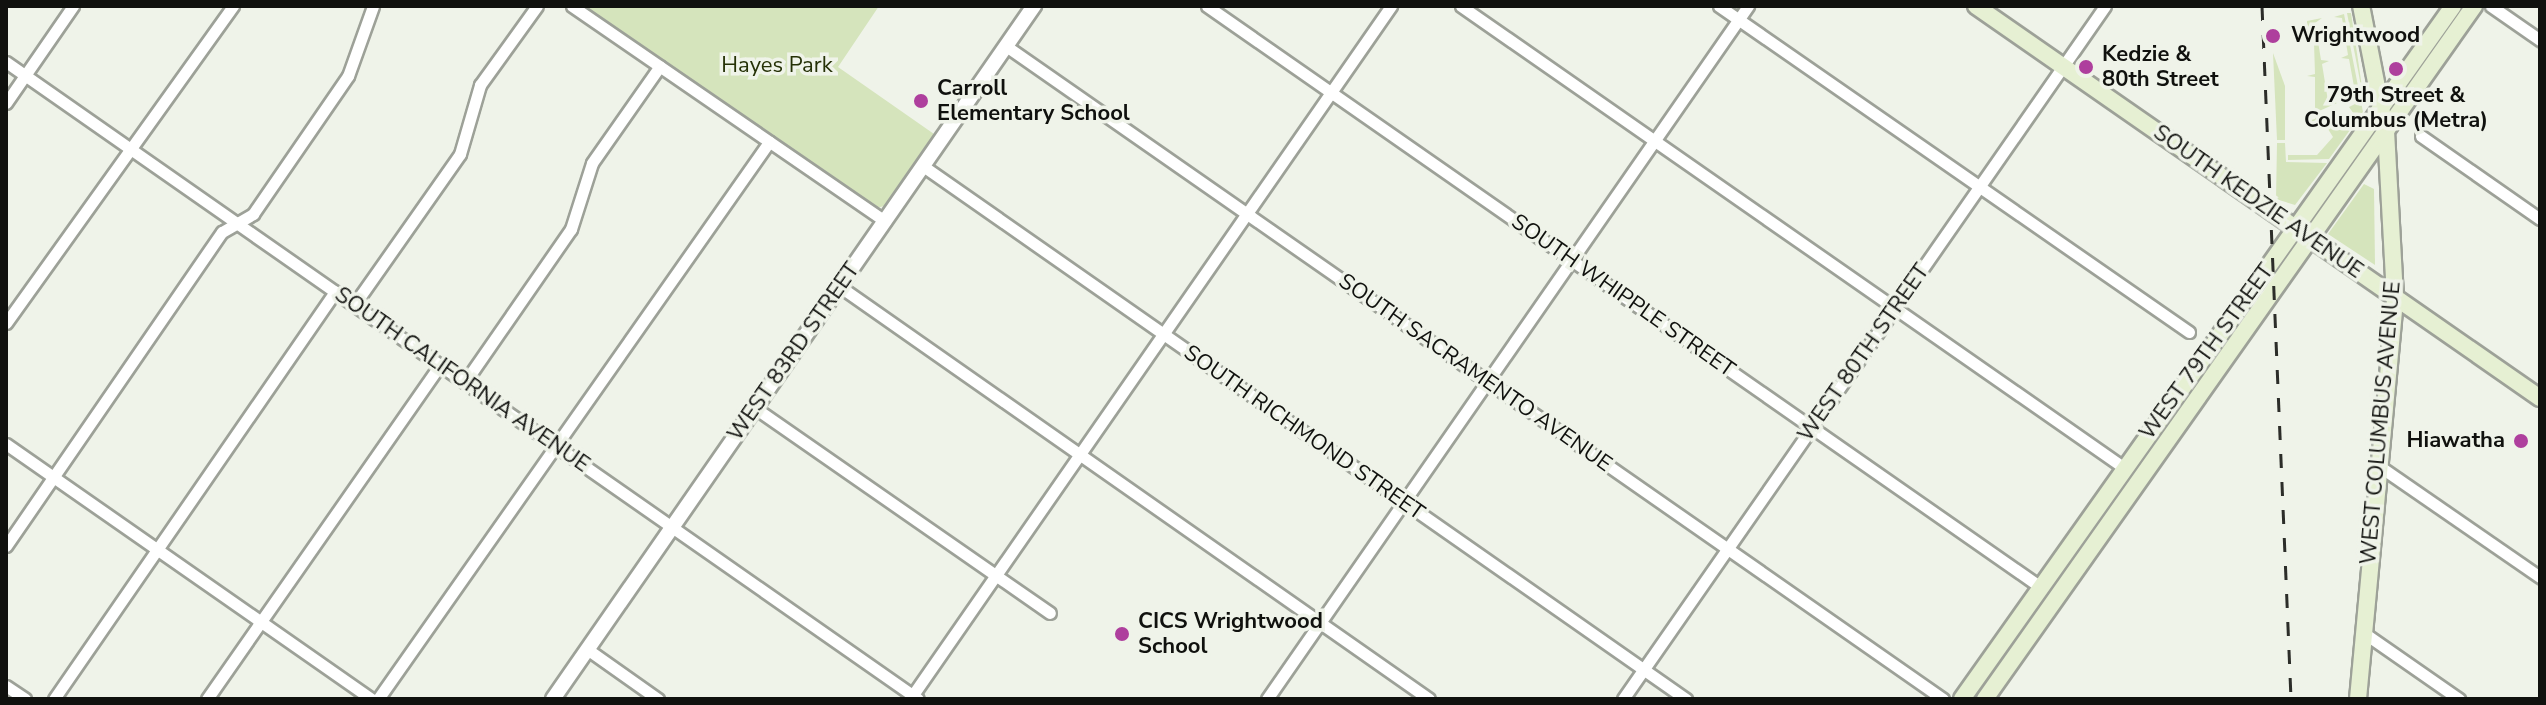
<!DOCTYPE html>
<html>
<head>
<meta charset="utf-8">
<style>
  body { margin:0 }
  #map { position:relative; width:2546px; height:705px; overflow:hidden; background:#eff3e9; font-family:"Nunito Sans",sans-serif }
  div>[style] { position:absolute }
  .green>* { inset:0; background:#d5e4bc }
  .roads { filter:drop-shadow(2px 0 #9da198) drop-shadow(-2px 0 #9da198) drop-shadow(0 2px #9da198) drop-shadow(0 -2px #9da198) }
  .minor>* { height:11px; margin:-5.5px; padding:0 5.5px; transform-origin:5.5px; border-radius:5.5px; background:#fff }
  .tertiary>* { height:14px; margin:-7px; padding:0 7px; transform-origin:7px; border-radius:7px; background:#fff }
  .secondary>* { height:16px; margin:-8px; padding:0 8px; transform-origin:8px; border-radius:8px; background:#e6f0d3 }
  .rail>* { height:3px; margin-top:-1.5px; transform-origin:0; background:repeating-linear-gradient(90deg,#2c2d29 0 14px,transparent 0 28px) }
  .dots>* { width:22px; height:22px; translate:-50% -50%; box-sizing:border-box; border:4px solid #eff3e9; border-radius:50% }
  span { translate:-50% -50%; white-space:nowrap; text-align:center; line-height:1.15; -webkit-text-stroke:7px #eff3e9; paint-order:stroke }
  .poi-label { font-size:22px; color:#10110e; font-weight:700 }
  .left { translate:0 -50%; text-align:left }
  .right { translate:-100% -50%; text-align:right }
  .park-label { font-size:22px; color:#253106 }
  .street-label { font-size:22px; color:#10110e }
  .frame { position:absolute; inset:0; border:8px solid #10110e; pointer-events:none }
</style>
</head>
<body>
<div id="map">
  <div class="green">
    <i style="clip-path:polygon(582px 6px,879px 6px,838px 67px,934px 134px,884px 206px,877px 208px)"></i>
    <i style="clip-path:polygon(2347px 13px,2351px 13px,2365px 107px)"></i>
    <i style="clip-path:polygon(2344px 14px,2363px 112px,2329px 159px,2288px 160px,2288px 155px,2317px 155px,2333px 137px,2328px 129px,2338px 121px,2344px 127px,2356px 117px,2349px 107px,2357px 103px,2349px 59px,2341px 58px,2348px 55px,2342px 18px,2334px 17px)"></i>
    <i style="clip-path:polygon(2322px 18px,2315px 23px,2321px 60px,2329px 61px,2322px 64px,2328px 101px,2337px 103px,2317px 112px,2321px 119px,2312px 124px,2308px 121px,2315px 119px,2315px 77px,2307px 76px,2315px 74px,2314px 43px,2307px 42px,2307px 21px)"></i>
    <i style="clip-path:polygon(2273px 53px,2285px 86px,2285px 140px,2277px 140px)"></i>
    <i style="clip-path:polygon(2277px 143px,2285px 143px,2286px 162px,2327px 163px,2295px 205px,2276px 199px)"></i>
    <i style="clip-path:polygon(2364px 184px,2374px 189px,2375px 265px,2328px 234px)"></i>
  </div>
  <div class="roads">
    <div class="minor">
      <i style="left:572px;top:6px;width:380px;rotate:34.5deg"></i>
      <i style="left:1207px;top:6px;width:1014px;rotate:34.88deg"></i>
      <i style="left:1461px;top:6px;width:807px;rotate:34.85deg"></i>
      <i style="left:1719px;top:6px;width:572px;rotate:34.75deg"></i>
      <i style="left:2491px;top:6px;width:60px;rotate:34.8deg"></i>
      <i style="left:1006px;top:46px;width:1142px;rotate:34.87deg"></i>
      <i style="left:6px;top:62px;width:1112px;rotate:34.93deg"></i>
      <i style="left:6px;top:103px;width:118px;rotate:-55.4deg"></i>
      <i style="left:2421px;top:136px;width:145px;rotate:34.9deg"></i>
      <i style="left:923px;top:166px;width:931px;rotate:34.94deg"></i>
      <i style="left:839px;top:286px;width:720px;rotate:34.99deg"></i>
      <i style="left:354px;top:305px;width:184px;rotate:-54.9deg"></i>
      <i style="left:460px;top:154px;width:72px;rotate:-73.8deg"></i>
      <i style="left:480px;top:85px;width:97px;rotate:-54.2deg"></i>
      <i style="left:6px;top:323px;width:390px;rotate:-54.4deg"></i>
      <i style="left:465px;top:382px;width:186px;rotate:-55.3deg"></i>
      <i style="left:571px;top:229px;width:69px;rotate:-72.3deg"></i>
      <i style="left:592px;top:163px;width:118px;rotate:-55deg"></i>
      <i style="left:755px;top:408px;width:359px;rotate:34.8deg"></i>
      <i style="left:6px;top:444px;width:446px;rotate:34.9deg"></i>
      <i style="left:2379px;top:466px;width:196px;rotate:34.6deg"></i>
      <i style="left:6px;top:546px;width:381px;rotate:-55.5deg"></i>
      <i style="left:222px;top:232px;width:36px;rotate:-30deg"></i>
      <i style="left:253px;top:214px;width:168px;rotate:-55.5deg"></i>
      <i style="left:348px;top:76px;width:74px;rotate:-70.3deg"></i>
      <i style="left:2364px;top:633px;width:116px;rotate:34.8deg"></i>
      <i style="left:587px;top:649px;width:87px;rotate:35.2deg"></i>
      <i style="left:6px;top:686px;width:23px;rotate:34deg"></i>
      <i style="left:54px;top:699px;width:495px;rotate:-55.4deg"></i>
      <i style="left:207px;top:699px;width:407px;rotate:-55.1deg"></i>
      <i style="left:378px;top:699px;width:681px;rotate:-54.93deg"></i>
      <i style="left:910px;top:699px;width:844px;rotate:-55.24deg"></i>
      <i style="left:1267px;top:699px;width:844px;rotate:-55.24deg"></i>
      <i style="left:1623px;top:699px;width:844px;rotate:-55.18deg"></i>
    </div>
    <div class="tertiary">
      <i style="left:553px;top:699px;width:844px;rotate:-55.24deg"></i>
    </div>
    <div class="secondary">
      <i style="left:1976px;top:6px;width:687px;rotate:34.8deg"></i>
      <i style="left:1962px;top:699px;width:849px;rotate:-54.68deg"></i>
      <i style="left:1985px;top:699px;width:848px;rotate:-54.79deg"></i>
      <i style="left:2358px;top:699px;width:404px;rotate:-84.7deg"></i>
      <i style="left:2395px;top:297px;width:164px;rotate:-93.1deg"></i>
      <i style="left:2386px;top:133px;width:129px;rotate:-101.1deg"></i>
    </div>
  </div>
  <div class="rail">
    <i style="left:2262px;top:6px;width:694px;rotate:87.6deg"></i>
  </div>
  <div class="dots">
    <i style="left:2273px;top:36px;background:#ae3f9d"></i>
    <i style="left:2086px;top:67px;background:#ae3f9d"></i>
    <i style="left:2396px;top:69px;background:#ae3f9d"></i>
    <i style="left:921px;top:101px;background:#ae3f9d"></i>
    <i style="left:2521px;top:441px;background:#ae3f9d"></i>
    <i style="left:1122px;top:634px;background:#ae3f9d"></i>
  </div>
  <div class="poi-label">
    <span class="left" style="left:2291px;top:36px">Wrightwood</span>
    <span class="left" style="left:2102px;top:67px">Kedzie &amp;<br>80th Street</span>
    <span class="left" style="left:937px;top:101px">Carroll<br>Elementary School</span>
    <span style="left:2396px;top:108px">79th Street &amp;<br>Columbus (Metra)</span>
    <span class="right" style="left:2505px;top:441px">Hiawatha</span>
    <span class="left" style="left:1138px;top:634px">CICS Wrightwood<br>School</span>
  </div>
  <div class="park-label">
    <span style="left:777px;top:66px">Hayes Park</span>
  </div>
  <div class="street-label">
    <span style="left:2258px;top:202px;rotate:35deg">SOUTH KEDZIE AVENUE</span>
    <span style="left:1623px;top:296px;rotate:35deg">SOUTH WHIPPLE STREET</span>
    <span style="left:794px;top:352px;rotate:-55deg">WEST 83RD STREET</span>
    <span style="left:2207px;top:352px;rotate:-54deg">WEST 79TH STREET</span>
    <span style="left:1864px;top:353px;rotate:-55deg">WEST 80TH STREET</span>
    <span style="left:1475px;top:373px;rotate:35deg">SOUTH SACRAMENTO AVENUE</span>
    <span style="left:462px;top:380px;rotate:35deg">SOUTH CALIFORNIA AVENUE</span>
    <span style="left:2381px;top:423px;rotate:-85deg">WEST COLUMBUS AVENUE</span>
    <span style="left:1304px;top:433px;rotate:35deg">SOUTH RICHMOND STREET</span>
  </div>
  <div class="frame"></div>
</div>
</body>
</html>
